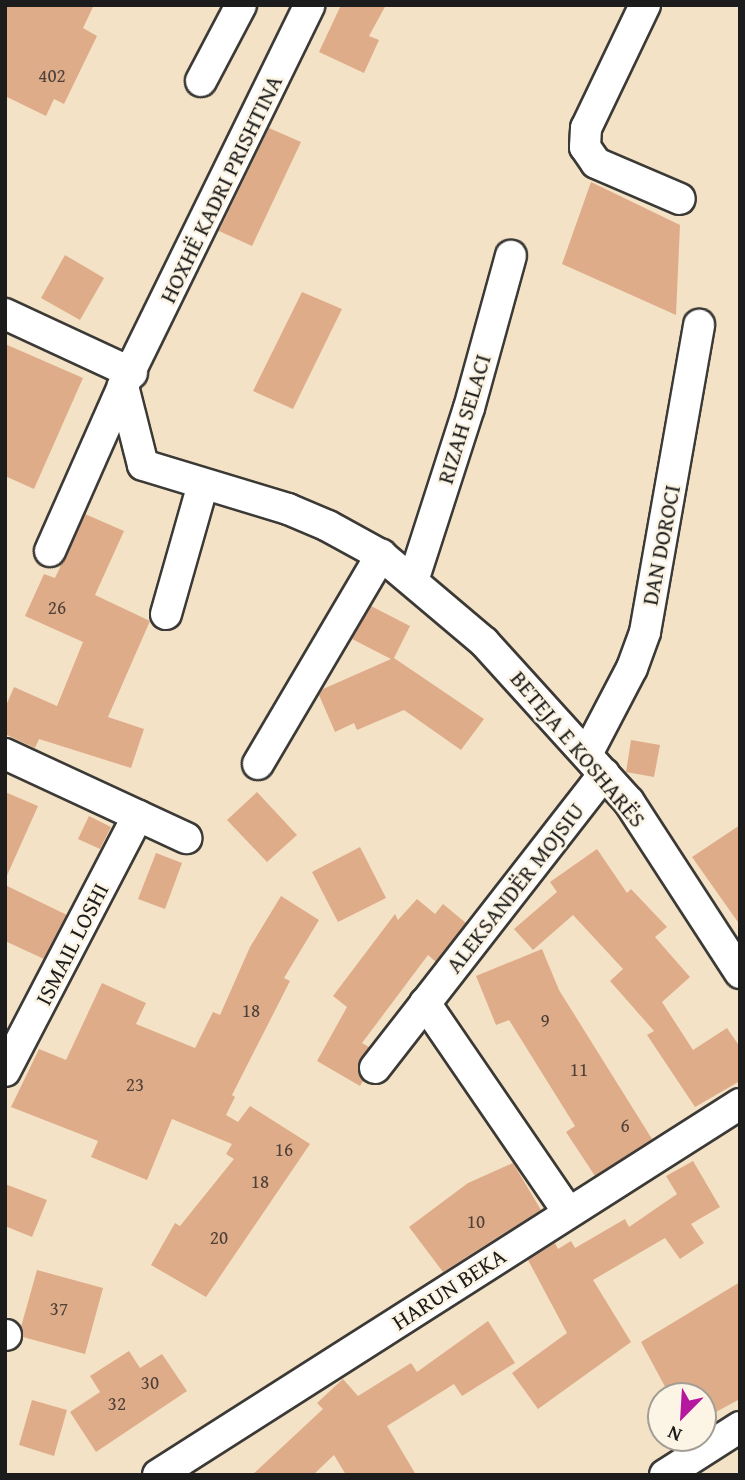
<!DOCTYPE html>
<html>
<head>
<meta charset="utf-8">
<style>
  body { margin:0 }
  #map { position:relative; width:745px; height:1480px; overflow:hidden; background:#f4e2c6; font-family:"Gentium Book Plus",serif }
  div>[style] { position:absolute }
  .building>* { inset:0; background:#dfac8a }
  .roads { filter:drop-shadow(2px 0 #3c3a36) drop-shadow(-2px 0 #3c3a36) drop-shadow(0 2px #3c3a36) drop-shadow(0 -2px #3c3a36) }
  .minor>* { height:30px; margin:-15px; padding:0 15px; transform-origin:15px; border-radius:15px; background:#fff }
  span { translate:-50% -50%; white-space:nowrap; text-align:center; line-height:1.15; -webkit-text-stroke:5px #fcf5e5; paint-order:stroke }
  .number-label { font-size:19px; color:#4d4038 }
  .number-label span { -webkit-text-stroke-width:0 }
  .street-label { font-size:23px; color:#1c1c1c }
  .frame { position:absolute; inset:0; border:7px solid #1c1c1c; pointer-events:none }
  .north { position:absolute; left:647px; top:1382px; width:70px; height:70px; box-sizing:border-box; background:#fcf5e5; border:2px solid #a29e95; border-radius:50%; rotate:204deg; font-size:19px; font-weight:700; line-height:28px; text-align:center; color:#1c1c1c }
  .north::after { content:''; display:block; margin:auto; width:24px; height:32px; background:#b5179e; clip-path:polygon(50% 0,100% 100%,50% 72%,0 100%) }
</style>
</head>
<body>
<div id="map">
  <div class="building">
    <i style="clip-path:polygon(5px 5px,94px 5px,83px 28px,97px 36px,64px 104px,54px 99px,46px 116px,5px 96px)"></i>
    <i style="clip-path:polygon(341px 5px,386px 5px,369px 36px,379px 40px,364px 73px,319px 52px)"></i>
    <i style="clip-path:polygon(269px 128px,301px 142px,252px 246px,219px 231px)"></i>
    <i style="clip-path:polygon(591px 182px,680px 225px,676px 315px,562px 264px)"></i>
    <i style="clip-path:polygon(65px 255px,104px 278px,80px 320px,41px 298px)"></i>
    <i style="clip-path:polygon(302px 292px,342px 309px,293px 409px,253px 391px)"></i>
    <i style="clip-path:polygon(5px 344px,83px 378px,34px 489px,5px 476px)"></i>
    <i style="clip-path:polygon(85px 514px,124px 531px,95px 595px,150px 621px,108px 717px,144px 729px,131px 768px,39px 739px,35px 748px,5px 734px,5px 708px,14px 687px,57px 706px,83px 642px,25px 616px,44px 574px,55px 578px)"></i>
    <i style="clip-path:polygon(371px 606px,410px 626px,394px 658px,484px 719px,461px 750px,404px 710px,357px 730px,354px 723px,335px 732px,319px 695px,323px 689px,391px 659px,352px 639px)"></i>
    <i style="clip-path:polygon(631px 740px,660px 745px,654px 777px,626px 772px)"></i>
    <i style="clip-path:polygon(5px 792px,38px 806px,5px 880px)"></i>
    <i style="clip-path:polygon(257px 792px,297px 835px,267px 862px,227px 820px)"></i>
    <i style="clip-path:polygon(89px 816px,111px 827px,100px 849px,78px 839px)"></i>
    <i style="clip-path:polygon(740px 825px,740px 925px,692px 857px)"></i>
    <i style="clip-path:polygon(360px 847px,386px 898px,338px 922px,312px 872px)"></i>
    <i style="clip-path:polygon(597px 849px,627px 893px,631px 889px,667px 927px,655px 937px,690px 977px,662px 1002px,693px 1050px,727px 1028px,740px 1047px,740px 1081px,695px 1107px,647px 1035px,654px 1031px,610px 981px,623px 969px,573px 915px,533px 950px,514px 929px,557px 892px,550px 882px)"></i>
    <i style="clip-path:polygon(156px 853px,182px 863px,165px 909px,138px 899px)"></i>
    <i style="clip-path:polygon(5px 885px,67px 915px,44px 959px,5px 941px)"></i>
    <i style="clip-path:polygon(281px 896px,319px 920px,284px 978px,290px 981px,232px 1095px,235px 1097px,226px 1115px,238px 1122px,250px 1106px,310px 1144px,206px 1297px,151px 1265px,175px 1223px,180px 1226px,234px 1159px,226px 1154px,232px 1144px,172px 1119px,147px 1180px,91px 1157px,98px 1141px,11px 1107px,39px 1049px,66px 1060px,102px 983px,146px 1003px,136px 1024px,195px 1048px,213px 1012px,220px 1015px,250px 947px)"></i>
    <i style="clip-path:polygon(417px 899px,435px 914px,443px 904px,466px 923px,436px 962px,428px 955px,362px 1043px,369px 1047px,358px 1065px,363px 1081px,360px 1086px,317px 1061px,347px 1007px,333px 996px,395px 914px,398px 920px)"></i>
    <i style="clip-path:polygon(542px 949px,559px 990px,652px 1139px,595px 1176px,566px 1132px,575px 1126px,509px 1020px,496px 1025px,476px 976px)"></i>
    <i style="clip-path:polygon(693px 1161px,720px 1207px,691px 1224px,704px 1243px,680px 1259px,665px 1238px,593px 1280px,631px 1342px,538px 1409px,512px 1373px,567px 1333px,528px 1260px,555px 1243px,558px 1249px,571px 1241px,575px 1248px,625px 1219px,629px 1227px,677px 1194px,666px 1176px)"></i>
    <i style="clip-path:polygon(513px 1163px,541px 1210px,443px 1272px,409px 1227px,468px 1183px)"></i>
    <i style="clip-path:polygon(5px 1184px,47px 1200px,32px 1237px,5px 1226px)"></i>
    <i style="clip-path:polygon(37px 1270px,103px 1288px,85px 1354px,23px 1337px,21px 1327px)"></i>
    <i style="clip-path:polygon(740px 1282px,740px 1399px,703px 1419px,703px 1396px,670px 1396px,641px 1342px)"></i>
    <i style="clip-path:polygon(488px 1321px,515px 1363px,462px 1396px,454px 1384px,387px 1426px,416px 1475px,346px 1475px,334px 1455px,313px 1475px,252px 1475px,323px 1409px,317px 1403px,343px 1379px,358px 1396px,411px 1363px,417px 1372px)"></i>
    <i style="clip-path:polygon(129px 1351px,140px 1368px,162px 1354px,187px 1391px,96px 1452px,70px 1412px,100px 1392px,90px 1376px)"></i>
    <i style="clip-path:polygon(32px 1400px,67px 1410px,54px 1456px,19px 1445px)"></i>
  </div>
  <div class="roads">
    <div class="minor">
      <i style="left:645px;top:5px;width:136px;rotate:115.6deg"></i>
      <i style="left:586px;top:128px;width:19px;rotate:93deg"></i>
      <i style="left:585px;top:147px;width:19px;rotate:55deg"></i>
      <i style="left:596px;top:163px;width:91px;rotate:23.2deg"></i>
      <i style="left:201px;top:81px;width:86px;rotate:-62.2deg"></i>
      <i style="left:5px;top:314px;width:140px;rotate:24.9deg"></i>
      <i style="left:123px;top:386px;width:81px;rotate:75.8deg"></i>
      <i style="left:143px;top:465px;width:152px;rotate:16.9deg"></i>
      <i style="left:288px;top:509px;width:43px;rotate:23deg"></i>
      <i style="left:328px;top:526px;width:60px;rotate:28.7deg"></i>
      <i style="left:381px;top:555px;width:135px;rotate:40.2deg"></i>
      <i style="left:484px;top:642px;width:216px;rotate:47.8deg"></i>
      <i style="left:629px;top:802px;width:204px;rotate:57deg"></i>
      <i style="left:50px;top:551px;width:180px;rotate:-66.1deg"></i>
      <i style="left:123px;top:386px;width:424px;rotate:-63.9deg"></i>
      <i style="left:413px;top:581px;width:182px;rotate:-72.1deg"></i>
      <i style="left:469px;top:408px;width:158px;rotate:-74.6deg"></i>
      <i style="left:166px;top:614px;width:135px;rotate:-74.1deg"></i>
      <i style="left:5px;top:754px;width:200px;rotate:24.9deg"></i>
      <i style="left:587px;top:754px;width:97px;rotate:-62.4deg"></i>
      <i style="left:632px;top:668px;width:38px;rotate:-70deg"></i>
      <i style="left:645px;top:632px;width:312px;rotate:-80deg"></i>
      <i style="left:258px;top:764px;width:243px;rotate:-59.5deg"></i>
      <i style="left:425px;top:1003px;width:253px;rotate:55.6deg"></i>
      <i style="left:375px;top:1068px;width:373px;rotate:-52.1deg"></i>
      <i style="left:5px;top:1071px;width:288px;rotate:-62.5deg"></i>
      <i style="left:5px;top:1335px;width:1px"></i>
      <i style="left:158px;top:1475px;width:690px;rotate:-32.52deg"></i>
      <i style="left:665px;top:1475px;width:89px;rotate:-32.6deg"></i>
    </div>
  </div>
  <div class="number-label">
    <span style="left:52px;top:76px">402</span>
    <span style="left:57px;top:608px">26</span>
    <span style="left:251px;top:1011px">18</span>
    <span style="left:545px;top:1021px">9</span>
    <span style="left:579px;top:1070px">11</span>
    <span style="left:135px;top:1085px">23</span>
    <span style="left:625px;top:1126px">6</span>
    <span style="left:284px;top:1150px">16</span>
    <span style="left:260px;top:1182px">18</span>
    <span style="left:476px;top:1222px">10</span>
    <span style="left:219px;top:1238px">20</span>
    <span style="left:59px;top:1309px">37</span>
    <span style="left:150px;top:1383px">30</span>
    <span style="left:117px;top:1404px">32</span>
  </div>
  <div class="street-label">
    <span style="left:221px;top:189px;rotate:-64deg">HOXHË KADRI PRISHTINA</span>
    <span style="left:464px;top:419px;rotate:-73deg">RIZAH SELACI</span>
    <span style="left:661px;top:545px;rotate:-79deg">DAN DOROCI</span>
    <span style="left:578px;top:749px;rotate:50deg">BETEJA E KOSHARËS</span>
    <span style="left:515px;top:888px;rotate:-52deg">ALEKSANDËR MOJSIU</span>
    <span style="left:72px;top:944px;rotate:-63deg">ISMAIL LOSHI</span>
    <span style="left:449px;top:1289px;rotate:-33deg">HARUN BEKA</span>
  </div>
  <div class="frame"></div>
  <div class="north">N</div>
</div>
</body>
</html>
